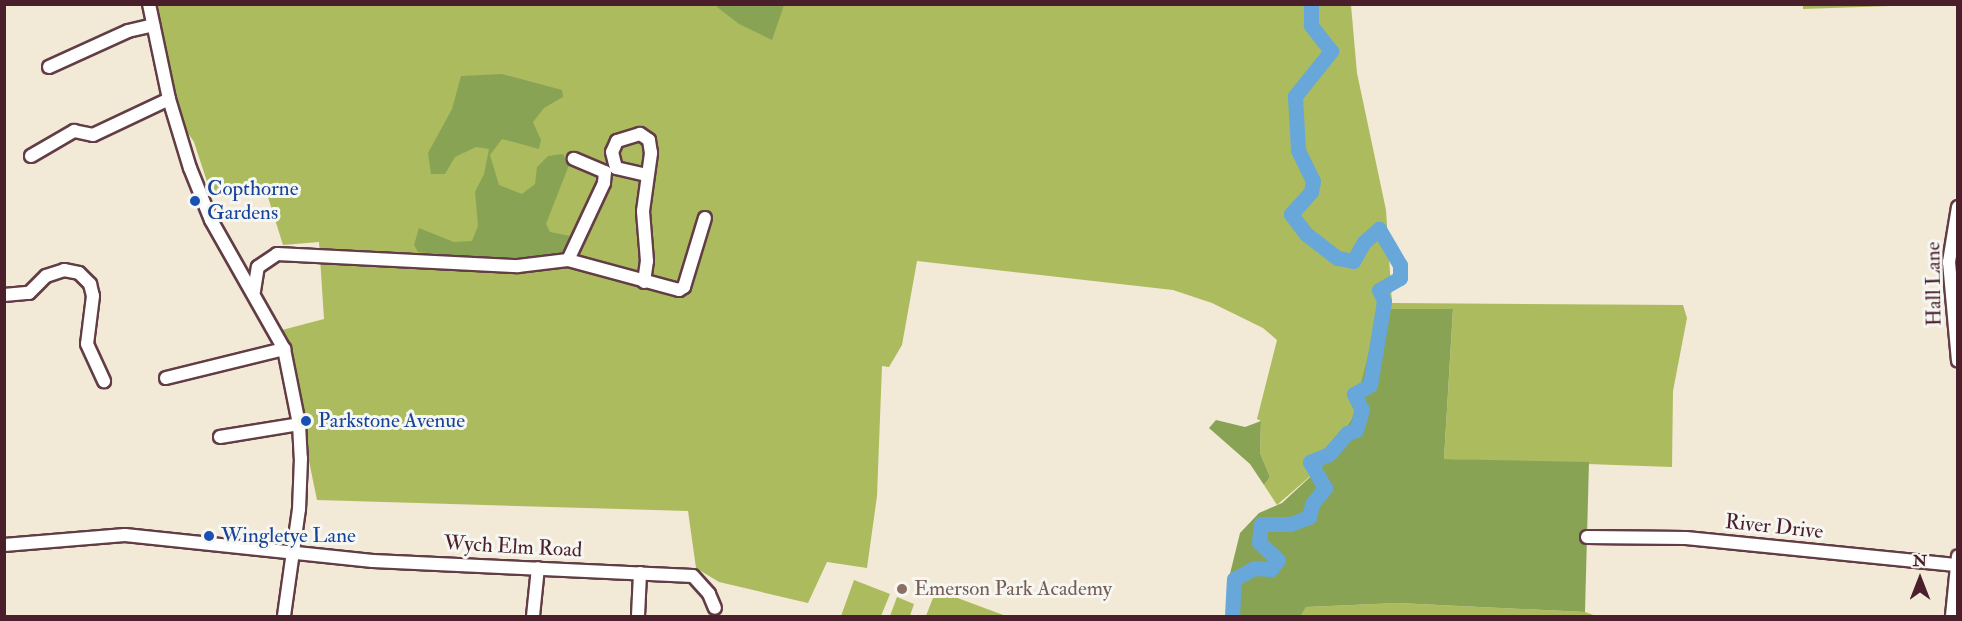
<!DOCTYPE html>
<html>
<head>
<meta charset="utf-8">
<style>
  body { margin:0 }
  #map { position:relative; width:1962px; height:621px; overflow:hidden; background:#f3e9d7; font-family:"IM FELL Double Pica",serif }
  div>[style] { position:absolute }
  .green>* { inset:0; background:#acbb5e }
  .forest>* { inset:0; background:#89a355 }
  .river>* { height:15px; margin:-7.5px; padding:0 7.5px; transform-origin:7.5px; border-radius:7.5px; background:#67a7da }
  .roads { filter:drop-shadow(2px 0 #633d45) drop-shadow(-2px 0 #633d45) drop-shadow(0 2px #633d45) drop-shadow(0 -2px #633d45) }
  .minor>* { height:12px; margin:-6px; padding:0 6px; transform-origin:6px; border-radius:6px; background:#fff }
  .dots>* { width:16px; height:16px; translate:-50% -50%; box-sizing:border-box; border:3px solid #f6f6f2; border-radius:50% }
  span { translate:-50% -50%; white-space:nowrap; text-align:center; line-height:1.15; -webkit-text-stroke:6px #f6f6f2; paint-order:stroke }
  .transit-label { font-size:21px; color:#164399 }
  .left { translate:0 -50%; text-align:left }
  .street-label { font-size:21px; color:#4a1f2b }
  .education-label { font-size:21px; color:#785e54 }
  .frame { position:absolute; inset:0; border:6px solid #4a1f2b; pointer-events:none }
  .north { position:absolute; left:1890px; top:549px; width:60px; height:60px; -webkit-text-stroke:4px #f6f6f2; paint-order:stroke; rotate:0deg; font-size:16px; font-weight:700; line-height:24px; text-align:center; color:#4a1f2b }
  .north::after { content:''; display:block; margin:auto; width:21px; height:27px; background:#4a1f2b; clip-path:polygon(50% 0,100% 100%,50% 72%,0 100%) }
</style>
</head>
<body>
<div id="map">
  <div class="green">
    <i style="clip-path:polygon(150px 5px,1351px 5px,1357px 73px,1386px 210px,1392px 303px,1683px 305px,1687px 318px,1673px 391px,1672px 467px,1444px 459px,1453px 310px,1381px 309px,1352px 418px,1322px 466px,1277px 505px,1264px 485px,1270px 477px,1260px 453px,1261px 421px,1257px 419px,1277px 340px,1263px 328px,1212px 303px,1173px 290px,917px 261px,902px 345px,889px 367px,882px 366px,877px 496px,867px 568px,827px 562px,808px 603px,719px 582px,696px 568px,688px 511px,317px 500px,282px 330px,324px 319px,319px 242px,283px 245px,267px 194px,212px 197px,194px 142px,171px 108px)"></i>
    <i style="clip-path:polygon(1803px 5px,1803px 4px,1919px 5px,1803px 9px)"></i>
    <i style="clip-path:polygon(854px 580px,890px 594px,881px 616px,841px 616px)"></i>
    <i style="clip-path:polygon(936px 590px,1006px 616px,926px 616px)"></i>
    <i style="clip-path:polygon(897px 597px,914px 604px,910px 616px,890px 616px)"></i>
    <i style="clip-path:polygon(1398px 603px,1585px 612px,1596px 616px,1301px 616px,1306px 607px)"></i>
  </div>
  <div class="forest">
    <i style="clip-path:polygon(720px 4px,784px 4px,784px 5px,772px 40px,739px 24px,717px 7px)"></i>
    <i style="clip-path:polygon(502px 74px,562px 90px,563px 97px,544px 108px,533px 122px,541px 140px,539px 149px,502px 139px,490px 155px,499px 185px,522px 194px,535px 184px,537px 167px,548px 156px,563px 154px,569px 165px,546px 224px,550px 232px,570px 236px,571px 246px,558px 256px,492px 259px,418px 252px,414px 245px,419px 228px,454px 242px,472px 241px,478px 226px,475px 192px,484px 174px,489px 149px,476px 147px,455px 157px,445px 174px,431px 174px,428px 153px,452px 109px,461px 76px)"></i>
    <i style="clip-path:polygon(1380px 309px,1453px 309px,1444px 459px,1589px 462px,1585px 612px,1398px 603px,1306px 607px,1301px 616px,1232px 616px,1227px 586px,1240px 533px,1259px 513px,1282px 503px,1322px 466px,1352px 418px)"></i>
    <i style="clip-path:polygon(1216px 420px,1245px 427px,1261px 421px,1260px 453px,1270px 477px,1264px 485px,1250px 464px,1209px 428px)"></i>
  </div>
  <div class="river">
    <i style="left:1232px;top:616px;width:37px;rotate:-87deg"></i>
    <i style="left:1234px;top:579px;width:24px;rotate:-28deg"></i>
    <i style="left:1255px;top:568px;width:16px;rotate:4deg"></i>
    <i style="left:1271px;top:569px;width:11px;rotate:-52deg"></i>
    <i style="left:1278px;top:560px;width:26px;rotate:-137deg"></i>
    <i style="left:1259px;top:542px;width:18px;rotate:-84deg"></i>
    <i style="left:1261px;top:524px;width:29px"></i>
    <i style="left:1290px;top:524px;width:20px;rotate:-20deg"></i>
    <i style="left:1309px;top:517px;width:13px;rotate:-77deg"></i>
    <i style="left:1312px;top:504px;width:21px;rotate:-51deg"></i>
    <i style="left:1325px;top:488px;width:30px;rotate:-120deg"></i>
    <i style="left:1310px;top:462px;width:21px;rotate:-23deg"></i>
    <i style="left:1329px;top:454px;width:28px;rotate:-49deg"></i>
    <i style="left:1347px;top:433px;width:9px;rotate:-18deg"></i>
    <i style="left:1356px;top:430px;width:21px;rotate:-73deg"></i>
    <i style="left:1362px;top:410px;width:18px;rotate:-117deg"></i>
    <i style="left:1354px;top:394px;width:18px;rotate:-29deg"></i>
    <i style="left:1370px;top:385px;width:85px;rotate:-80.5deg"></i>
    <i style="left:1384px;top:301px;width:12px;rotate:-114deg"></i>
    <i style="left:1379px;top:290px;width:24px;rotate:-30deg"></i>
    <i style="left:1400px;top:278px;width:13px;rotate:-90deg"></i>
    <i style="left:1400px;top:265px;width:42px;rotate:-120.3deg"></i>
    <i style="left:1379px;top:229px;width:20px;rotate:139deg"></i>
    <i style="left:1364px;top:242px;width:22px;rotate:120deg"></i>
    <i style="left:1353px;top:261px;width:16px;rotate:-169deg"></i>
    <i style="left:1337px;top:258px;width:39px;rotate:-142deg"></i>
    <i style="left:1306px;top:234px;width:25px;rotate:-127deg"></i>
    <i style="left:1291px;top:214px;width:30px;rotate:-48deg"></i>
    <i style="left:1311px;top:192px;width:11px;rotate:-80deg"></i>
    <i style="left:1313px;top:181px;width:34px;rotate:-116deg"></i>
    <i style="left:1298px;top:150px;width:54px;rotate:-93.2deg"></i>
    <i style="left:1295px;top:96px;width:58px;rotate:-51.3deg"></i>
    <i style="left:1331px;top:51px;width:33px;rotate:-128deg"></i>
    <i style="left:1311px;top:25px;width:21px;rotate:-90deg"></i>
  </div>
  <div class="roads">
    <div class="minor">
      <i style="left:149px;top:4px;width:97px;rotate:78.1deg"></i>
      <i style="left:169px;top:99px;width:72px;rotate:73.1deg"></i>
      <i style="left:190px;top:168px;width:56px;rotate:68deg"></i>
      <i style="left:211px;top:220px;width:148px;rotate:60.5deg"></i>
      <i style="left:284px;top:349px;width:76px;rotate:78.7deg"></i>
      <i style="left:299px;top:424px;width:34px;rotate:87deg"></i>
      <i style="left:301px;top:458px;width:51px;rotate:92.2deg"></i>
      <i style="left:299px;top:509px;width:108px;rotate:98deg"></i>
      <i style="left:49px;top:67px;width:87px;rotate:-24.5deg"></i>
      <i style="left:128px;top:31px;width:26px;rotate:-13deg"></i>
      <i style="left:31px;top:156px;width:50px;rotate:-30.2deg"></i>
      <i style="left:74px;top:131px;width:19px;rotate:12deg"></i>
      <i style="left:93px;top:135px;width:84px;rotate:-25.3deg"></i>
      <i style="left:1958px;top:207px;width:56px;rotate:99.3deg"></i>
      <i style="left:1949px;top:262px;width:99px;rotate:84.8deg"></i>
      <i style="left:568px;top:260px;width:115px;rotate:15.1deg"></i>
      <i style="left:679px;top:290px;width:6px;rotate:-31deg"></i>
      <i style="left:684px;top:287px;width:72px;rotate:-73.1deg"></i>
      <i style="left:644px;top:282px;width:21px;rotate:-82deg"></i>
      <i style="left:647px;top:261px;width:50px;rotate:-94.6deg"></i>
      <i style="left:643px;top:211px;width:59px;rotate:-82.1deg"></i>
      <i style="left:651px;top:153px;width:13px;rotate:-99deg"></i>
      <i style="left:649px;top:140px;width:11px;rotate:-146deg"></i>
      <i style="left:640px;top:134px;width:24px;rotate:163deg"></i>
      <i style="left:617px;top:141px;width:12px;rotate:114deg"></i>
      <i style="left:612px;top:152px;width:16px;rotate:76deg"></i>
      <i style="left:616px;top:168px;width:32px;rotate:13deg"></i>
      <i style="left:254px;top:291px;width:24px;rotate:-81deg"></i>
      <i style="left:258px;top:267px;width:23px;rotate:-34deg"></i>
      <i style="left:277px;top:254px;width:241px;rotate:2.9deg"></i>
      <i style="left:518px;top:266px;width:50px;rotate:-6.8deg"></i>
      <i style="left:568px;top:260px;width:85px;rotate:-64.9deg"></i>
      <i style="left:604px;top:183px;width:11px;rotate:-85deg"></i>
      <i style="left:605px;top:172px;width:34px;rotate:-157deg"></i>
      <i style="left:4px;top:295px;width:25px;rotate:-5deg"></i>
      <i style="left:29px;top:293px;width:24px;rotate:-45deg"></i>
      <i style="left:46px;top:276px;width:19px;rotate:-18deg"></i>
      <i style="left:64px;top:270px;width:15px;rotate:11deg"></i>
      <i style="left:79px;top:273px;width:16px;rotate:45deg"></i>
      <i style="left:90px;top:284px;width:12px;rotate:76deg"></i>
      <i style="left:93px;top:296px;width:48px;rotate:97.1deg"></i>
      <i style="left:87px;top:344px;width:41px;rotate:65.3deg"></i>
      <i style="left:166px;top:378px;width:122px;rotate:-13.8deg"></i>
      <i style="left:220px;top:437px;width:80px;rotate:-9.3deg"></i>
      <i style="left:1587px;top:537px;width:99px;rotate:0.6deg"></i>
      <i style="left:1686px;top:538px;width:271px;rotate:5.7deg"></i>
      <i style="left:4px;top:545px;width:121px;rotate:-4.7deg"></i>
      <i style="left:125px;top:535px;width:249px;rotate:6deg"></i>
      <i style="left:373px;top:561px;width:320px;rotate:2.7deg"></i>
      <i style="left:693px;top:576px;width:24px;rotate:48deg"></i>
      <i style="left:709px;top:594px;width:15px;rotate:67deg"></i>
      <i style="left:533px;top:616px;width:48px;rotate:-84.1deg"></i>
      <i style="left:638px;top:616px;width:43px;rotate:-87.3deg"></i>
      <i style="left:1952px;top:616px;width:60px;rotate:-84.3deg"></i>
    </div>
  </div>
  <div class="dots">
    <i style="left:195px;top:201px;background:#1a4fb4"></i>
    <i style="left:306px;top:421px;background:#1a4fb4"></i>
    <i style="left:209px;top:536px;background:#1a4fb4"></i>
    <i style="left:902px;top:589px;background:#8d6e63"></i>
  </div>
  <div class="transit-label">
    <span class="left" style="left:207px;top:201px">Copthorne<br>Gardens</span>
    <span class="left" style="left:318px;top:421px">Parkstone Avenue</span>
    <span class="left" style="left:221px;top:536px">Wingletye Lane</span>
  </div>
  <div class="street-label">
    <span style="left:1934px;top:284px;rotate:-91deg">Hall Lane</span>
    <span style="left:1774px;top:527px;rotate:6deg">River Drive</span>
    <span style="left:513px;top:547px;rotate:3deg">Wych Elm Road</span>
  </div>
  <div class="education-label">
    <span class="left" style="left:914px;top:589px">Emerson Park Academy</span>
  </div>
  <div class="frame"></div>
  <div class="north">N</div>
</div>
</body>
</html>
